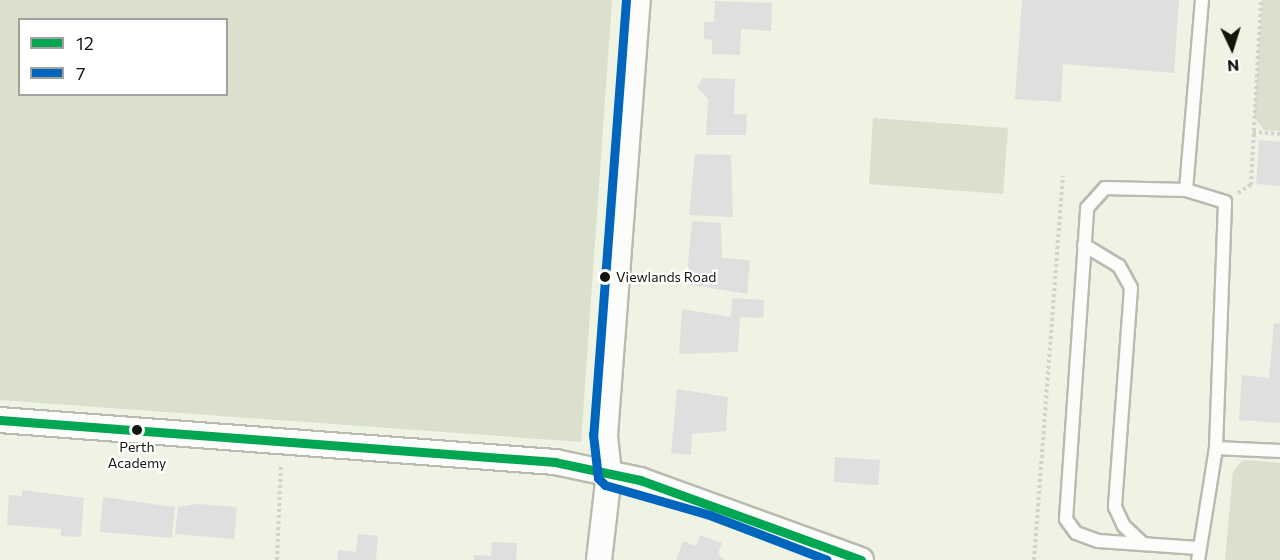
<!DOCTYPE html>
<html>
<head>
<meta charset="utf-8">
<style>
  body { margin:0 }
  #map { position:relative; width:1280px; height:560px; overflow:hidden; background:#eef3e3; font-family:Commissioner,sans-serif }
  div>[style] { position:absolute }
  .green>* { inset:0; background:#dae0cb }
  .building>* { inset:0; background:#e0dfdf }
  .path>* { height:4px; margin-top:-2px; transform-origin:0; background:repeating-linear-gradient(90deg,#d1d3ce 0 3px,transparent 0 6px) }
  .roads { filter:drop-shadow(2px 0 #b8bbaf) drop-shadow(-2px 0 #b8bbaf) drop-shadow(0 2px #b8bbaf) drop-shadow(0 -2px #b8bbaf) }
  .lane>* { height:12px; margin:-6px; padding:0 6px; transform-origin:6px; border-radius:6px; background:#fcfdfb }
  .street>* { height:24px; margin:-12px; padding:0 12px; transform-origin:12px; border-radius:12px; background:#fcfdfb }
  .bus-1>* { height:9px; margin:-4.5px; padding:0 4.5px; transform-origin:4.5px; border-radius:4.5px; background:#00a651 }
  .bus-2>* { height:9px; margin:-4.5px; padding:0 4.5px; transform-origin:4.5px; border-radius:4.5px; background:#0065bd }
  .dots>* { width:16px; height:16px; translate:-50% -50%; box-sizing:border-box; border:3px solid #fff; border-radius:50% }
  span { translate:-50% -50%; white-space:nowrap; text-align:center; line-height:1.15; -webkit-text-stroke:4.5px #fff; paint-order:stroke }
  .bus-label { font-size:14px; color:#13160d }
  .left { translate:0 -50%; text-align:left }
  .legend { position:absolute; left:18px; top:18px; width:210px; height:78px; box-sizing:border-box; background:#fff; border:2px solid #a1a29e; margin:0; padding:8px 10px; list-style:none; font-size:18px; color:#13160d }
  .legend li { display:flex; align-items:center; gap:12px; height:30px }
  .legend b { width:30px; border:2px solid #a1a29e }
  .north { position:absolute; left:1202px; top:18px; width:60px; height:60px; -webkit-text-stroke:4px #fff; paint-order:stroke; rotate:176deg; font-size:16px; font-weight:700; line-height:24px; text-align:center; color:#13160d }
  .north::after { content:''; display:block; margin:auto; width:21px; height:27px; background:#13160d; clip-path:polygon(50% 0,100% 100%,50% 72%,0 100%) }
</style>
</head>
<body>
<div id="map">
  <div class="green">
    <i style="clip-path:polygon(evenodd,0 0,612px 0,581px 442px,0 400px,0 0,20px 20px,226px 20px,226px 94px,20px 94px,20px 20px)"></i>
    <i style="clip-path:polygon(1262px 0,1280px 0,1280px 131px,1264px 130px,1254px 117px)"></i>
    <i style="clip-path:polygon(873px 118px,1008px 128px,1003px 194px,869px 184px)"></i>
    <i style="clip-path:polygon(1243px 460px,1280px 463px,1280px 560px,1225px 560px,1233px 471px)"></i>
  </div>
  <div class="building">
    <i style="clip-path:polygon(1022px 0,1179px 0,1174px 73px,1063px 64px,1061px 102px,1015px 99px)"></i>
    <i style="clip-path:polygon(715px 1px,772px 3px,771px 31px,741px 29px,740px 55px,712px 54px,712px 40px,704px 39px,704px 22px,714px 22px)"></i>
    <i style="clip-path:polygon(703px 78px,735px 79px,734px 114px,747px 114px,746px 135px,706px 135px,708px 99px,697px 87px)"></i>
    <i style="clip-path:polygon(1259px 140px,1280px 142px,1280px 186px,1256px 184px)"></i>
    <i style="clip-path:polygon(695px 154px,731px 155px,733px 217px,689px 215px)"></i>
    <i style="clip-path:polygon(692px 221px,721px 223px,722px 258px,750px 260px,747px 294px,686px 284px)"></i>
    <i style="clip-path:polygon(732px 298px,764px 300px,763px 318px,740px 317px,738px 352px,679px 354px,682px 309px,731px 317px)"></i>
    <i style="clip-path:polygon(1274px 323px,1280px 324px,1280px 423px,1239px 420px,1242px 375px,1269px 378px)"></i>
    <i style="clip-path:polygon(677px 389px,728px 397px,726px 431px,692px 434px,691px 455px,671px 453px)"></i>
    <i style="clip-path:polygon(835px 457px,880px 460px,878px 485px,834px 482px)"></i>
    <i style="clip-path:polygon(22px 490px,84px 498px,81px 537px,61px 536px,61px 529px,7px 525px,9px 495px,22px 496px)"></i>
    <i style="clip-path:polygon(103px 497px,175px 507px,172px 538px,100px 532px)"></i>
    <i style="clip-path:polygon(197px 504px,237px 507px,234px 539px,175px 534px,178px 507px)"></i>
    <i style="clip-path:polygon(358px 534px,378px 536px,376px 560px,337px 560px,338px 550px,356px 552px)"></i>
    <i style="clip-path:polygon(700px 535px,722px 543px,718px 554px,725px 560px,676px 560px,683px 541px,696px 546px)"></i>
    <i style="clip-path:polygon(492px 542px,517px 543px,516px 560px,474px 560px,474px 555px,491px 556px)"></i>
  </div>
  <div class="path">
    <i style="left:1253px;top:132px;width:27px;rotate:4deg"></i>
    <i style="left:1238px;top:193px;width:15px;rotate:-32deg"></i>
    <i style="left:1251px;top:185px;width:185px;rotate:-86.9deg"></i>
    <i style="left:277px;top:560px;width:95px;rotate:-87.6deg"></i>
    <i style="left:1034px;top:560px;width:385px;rotate:-85.7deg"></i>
  </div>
  <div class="roads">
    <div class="lane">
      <i style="left:1186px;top:190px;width:191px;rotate:-85.2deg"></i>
      <i style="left:1084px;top:245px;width:41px;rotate:31deg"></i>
      <i style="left:1119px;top:266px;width:25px;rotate:61deg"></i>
      <i style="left:1131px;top:288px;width:220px;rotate:94.2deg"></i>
      <i style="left:1115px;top:507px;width:21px;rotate:65deg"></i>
      <i style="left:1124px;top:526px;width:25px;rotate:43deg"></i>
      <i style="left:1216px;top:448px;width:64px;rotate:2.7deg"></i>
      <i style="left:1198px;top:548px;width:100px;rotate:-176deg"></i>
      <i style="left:1098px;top:541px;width:23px;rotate:-160deg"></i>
      <i style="left:1076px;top:533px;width:17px;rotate:-126deg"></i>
      <i style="left:1066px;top:519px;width:312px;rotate:-86.1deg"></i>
      <i style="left:1087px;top:208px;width:27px;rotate:-48deg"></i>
      <i style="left:1105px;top:188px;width:81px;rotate:1.4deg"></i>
      <i style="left:1186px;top:190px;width:41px;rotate:17.1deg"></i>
      <i style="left:1225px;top:202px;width:246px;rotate:92.1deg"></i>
      <i style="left:1216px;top:448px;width:113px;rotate:99.1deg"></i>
    </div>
    <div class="street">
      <i style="left:0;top:420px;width:557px;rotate:4.33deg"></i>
      <i style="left:555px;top:462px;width:87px;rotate:12deg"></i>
      <i style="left:640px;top:480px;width:235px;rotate:19.9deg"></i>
      <i style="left:599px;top:560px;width:87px;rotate:-83.4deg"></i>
      <i style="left:609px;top:474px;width:39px;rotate:-96deg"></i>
      <i style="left:605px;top:435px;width:436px;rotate:-85.7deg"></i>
    </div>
  </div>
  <div class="bus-1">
    <i style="left:0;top:420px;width:557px;rotate:4.33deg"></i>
    <i style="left:555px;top:462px;width:87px;rotate:12deg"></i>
    <i style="left:640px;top:480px;width:235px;rotate:19.9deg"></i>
  </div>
  <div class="bus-2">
    <i style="left:626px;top:0;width:435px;rotate:94.3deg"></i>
    <i style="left:593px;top:434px;width:44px;rotate:83.5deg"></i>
    <i style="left:598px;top:478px;width:10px;rotate:45deg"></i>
    <i style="left:605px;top:485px;width:109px;rotate:15.9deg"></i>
    <i style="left:710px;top:515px;width:125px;rotate:21deg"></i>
  </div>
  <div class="dots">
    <i style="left:605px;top:277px;background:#13160d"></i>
    <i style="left:137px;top:430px;background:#13160d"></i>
  </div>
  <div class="bus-label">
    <span class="left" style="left:616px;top:277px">Viewlands Road</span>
    <span style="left:137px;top:455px">Perth<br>Academy</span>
  </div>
  <ul class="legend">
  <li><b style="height:8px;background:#00a651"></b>12</li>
  <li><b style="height:8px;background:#0065bd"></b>7</li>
  </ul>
  <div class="north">N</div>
</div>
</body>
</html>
